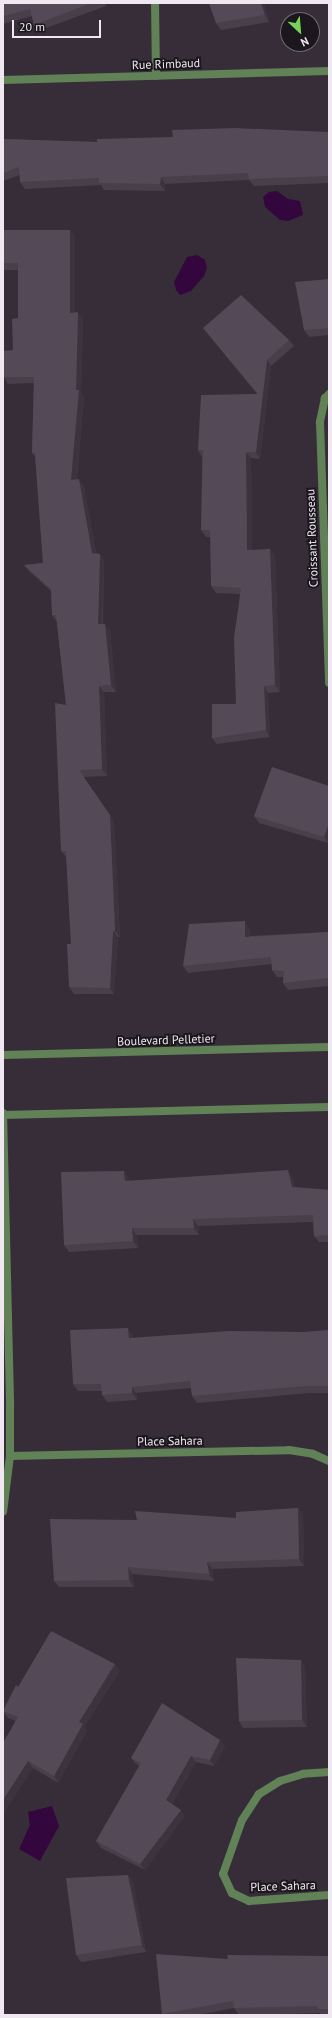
<!DOCTYPE html>
<html>
<head>
<meta charset="utf-8">
<style>
  body { margin:0 }
  #map { position:relative; width:332px; height:2018px; overflow:hidden; background:#362d39; font-family:"PT Sans",sans-serif }
  div>[style] { position:absolute }
  .water>* { inset:0; background:#33073e }
  .minor>* { height:8px; margin:-4px; padding:0 4px; transform-origin:4px; border-radius:4px; background:#618157 }
  .tertiary>* { height:8px; margin:-4px; padding:0 4px; transform-origin:4px; border-radius:4px; background:#618157 }
  .wall>* { inset:0; background:#483f4b }
  .shaded-wall>* { inset:0; background:#3b333d }
  .building>* { inset:0; background:#544957 }
  span { translate:-50% -50%; white-space:nowrap; text-align:center; line-height:1.15; -webkit-text-stroke:4px #1b171d; paint-order:stroke }
  .street-label { font-size:12px; color:#efe8f0 }
  .frame { position:absolute; inset:0; border:4px solid #efe8f0; pointer-events:none }
  .north { position:absolute; left:280px; top:12px; width:40px; height:40px; box-sizing:border-box; background:#1b171d; border:1px solid #706b71; border-radius:50%; rotate:154deg; font-size:11px; font-weight:700; line-height:16px; text-align:center; color:#efe8f0 }
  .north::after { content:''; display:block; margin:auto; width:14px; height:18px; background:#76d25a; clip-path:polygon(50% 0,100% 100%,50% 72%,0 100%) }
  .scale { position:absolute; left:12px; top:20px; width:89px; height:18px; box-sizing:border-box; border:2px solid #efe8f0; border-top:0; padding-left:5px; font-size:12px; line-height:14px; white-space:nowrap; color:#efe8f0; -webkit-text-stroke:3px #1b171d; paint-order:stroke }
</style>
</head>
<body>
<div id="map">
  <div class="water">
    <i style="clip-path:polygon(277px 191px,288px 199px,300px 201px,303px 215px,288px 221px,280px 220px,265px 207px,263px 197px,269px 192px)"></i>
    <i style="clip-path:polygon(197px 255px,205px 260px,207px 268px,204px 276px,191px 291px,180px 295px,176px 290px,174px 282px,187px 257px)"></i>
    <i style="clip-path:polygon(52px 1806px,59px 1826px,40px 1861px,19px 1849px,30px 1825px,28px 1812px)"></i>
  </div>
  <div class="minor">
    <i style="left:155px;top:3px;width:73px;rotate:89.2deg"></i>
    <i style="left:3px;top:80px;width:326px;rotate:-1.6deg"></i>
    <i style="left:329px;top:394px;width:6px;rotate:135deg"></i>
    <i style="left:325px;top:398px;width:25px;rotate:102deg"></i>
    <i style="left:320px;top:422px;width:261px;rotate:88deg"></i>
    <i style="left:10px;top:1456px;width:279px;rotate:-1.2deg"></i>
    <i style="left:289px;top:1450px;width:24px;rotate:9deg"></i>
    <i style="left:313px;top:1454px;width:17px;rotate:24deg"></i>
    <i style="left:329px;top:1772px;width:26px;rotate:176deg"></i>
    <i style="left:303px;top:1774px;width:24px;rotate:163deg"></i>
    <i style="left:280px;top:1781px;width:25px;rotate:148deg"></i>
    <i style="left:259px;top:1794px;width:31px;rotate:123deg"></i>
    <i style="left:242px;top:1820px;width:57px;rotate:109.4deg"></i>
    <i style="left:223px;top:1874px;width:21px;rotate:65deg"></i>
    <i style="left:232px;top:1893px;width:19px;rotate:25deg"></i>
    <i style="left:249px;top:1901px;width:80px;rotate:-4.3deg"></i>
  </div>
  <div class="tertiary">
    <i style="left:3px;top:1055px;width:326px;rotate:-1.4deg"></i>
    <i style="left:3px;top:1113px;width:292px;rotate:88.6deg"></i>
    <i style="left:10px;top:1405px;width:51px;rotate:90deg"></i>
    <i style="left:10px;top:1456px;width:56px;rotate:97.1deg"></i>
    <i style="left:3px;top:1115px;width:326px;rotate:-1.4deg"></i>
  </div>
  <div class="wall">
    <i style="clip-path:polygon(3px 3px,105px 3px,106px 6px,38px 31px,34px 25px,32px 16px,3px 24px)"></i>
    <i style="clip-path:polygon(209px 3px,264px 3px,269px 22px,221px 30px,216px 23px)"></i>
    <i style="clip-path:polygon(329px 132px,329px 183px,254px 186px,249px 180px,165px 184px,165px 191px,104px 190px,101px 185px,25px 189px,20px 182px,20px 175px,3px 181px,3px 139px,97px 142px,173px 137px)"></i>
    <i style="clip-path:polygon(3px 230px,75px 236px,75px 313px,83px 319px,81px 393px,84px 397px,77px 479px,84px 486px,96px 553px,104px 560px,103px 624px,110px 631px,116px 692px,104px 692px,107px 776px,83px 777px,114px 821px,120px 937px,118px 937px,114px 994px,74px 994px,69px 987px,71px 944px,66px 857px,61px 851px,66px 705px,57px 622px,52px 615px,51px 591px,29px 571px,24px 565px,43px 563px,35px 456px,32px 453px,34px 383px,8px 384px,4px 377px,13px 350px,18px 318px,18px 270px,3px 270px)"></i>
    <i style="clip-path:polygon(329px 279px,329px 335px,309px 337px,304px 330px)"></i>
    <i style="clip-path:polygon(203px 328px,289px 340px,294px 346px,271px 366px,260px 459px,251px 458px,252px 550px,275px 556px,280px 692px,268px 693px,270px 737px,217px 744px,212px 738px,236px 704px,240px 594px,216px 593px,211px 586px,211px 537px,206px 537px,201px 530px,202px 457px,198px 450px,257px 394px,208px 334px)"></i>
    <i style="clip-path:polygon(329px 786px,328px 843px,259px 823px,254px 816px)"></i>
    <i style="clip-path:polygon(249px 928px,250px 936px,329px 932px,329px 986px,288px 990px,283px 983px,283px 977px,277px 977px,272px 970px,272px 964px,188px 973px,183px 966px)"></i>
    <i style="clip-path:polygon(293px 1177px,295px 1187px,329px 1190px,329px 1242px,319px 1242px,314px 1236px,313px 1222px,198px 1226px,199px 1235px,136px 1235px,138px 1248px,69px 1252px,64px 1245px,128px 1178px,129px 1181px)"></i>
    <i style="clip-path:polygon(329px 1330px,329px 1393px,309px 1393px,197px 1403px,192px 1396px,191px 1388px,136px 1393px,137px 1400px,107px 1402px,102px 1395px,102px 1391px,78px 1391px,73px 1384px,133px 1335px,133px 1338px,304px 1332px)"></i>
    <i style="clip-path:polygon(298px 1508px,303px 1515px,304px 1566px,212px 1569px,214px 1581px,132px 1574px,134px 1587px,59px 1587px,54px 1581px,137px 1520px,236px 1518px)"></i>
    <i style="clip-path:polygon(301px 1660px,305px 1667px,307px 1727px,243px 1728px,239px 1721px)"></i>
    <i style="clip-path:polygon(120px 1671px,84px 1727px,87px 1731px,58px 1783px,33px 1768px,3px 1814px,3px 1743px,16px 1721px,8px 1718px,3px 1711px)"></i>
    <i style="clip-path:polygon(220px 1740px,225px 1747px,214px 1766px,196px 1762px,172px 1804px,185px 1816px,145px 1870px,101px 1848px,96px 1841px,139px 1766px,136px 1764px,131px 1758px)"></i>
    <i style="clip-path:polygon(133px 1881px,146px 1952px,81px 1962px,76px 1955px)"></i>
    <i style="clip-path:polygon(329px 1956px,329px 2015px,322px 2015px,320px 2013px,239px 2015px,234px 2008px,198px 2015px,163px 2015px,162px 2014px,228px 1959px)"></i>
  </div>
  <div class="shaded-wall">
    <i style="clip-path:polygon(261px 3px,264px 3px,269px 22px,265px 15px)"></i>
    <i style="clip-path:polygon(161px 177px,165px 184px,165px 191px,160px 184px)"></i>
    <i style="clip-path:polygon(70px 230px,75px 236px,75px 320px,70px 313px)"></i>
    <i style="clip-path:polygon(78px 312px,83px 319px,81px 393px,84px 397px,76px 487px,71px 480px,76px 390px)"></i>
    <i style="clip-path:polygon(267px 360px,271px 366px,260px 459px,256px 452px)"></i>
    <i style="clip-path:polygon(246px 452px,251px 458px,252px 556px,247px 550px)"></i>
    <i style="clip-path:polygon(79px 479px,84px 486px,97px 560px,92px 553px)"></i>
    <i style="clip-path:polygon(270px 549px,275px 556px,280px 692px,275px 685px)"></i>
    <i style="clip-path:polygon(100px 554px,104px 560px,102px 631px,98px 624px)"></i>
    <i style="clip-path:polygon(105px 624px,110px 631px,116px 692px,111px 685px)"></i>
    <i style="clip-path:polygon(99px 686px,104px 692px,107px 776px,102px 769px)"></i>
    <i style="clip-path:polygon(264px 686px,268px 693px,270px 737px,266px 730px)"></i>
    <i style="clip-path:polygon(110px 815px,114px 821px,120px 937px,115px 931px)"></i>
    <i style="clip-path:polygon(329px 823px,329px 841px,328px 843px,324px 837px)"></i>
    <i style="clip-path:polygon(245px 921px,249px 928px,250px 943px,245px 937px)"></i>
    <i style="clip-path:polygon(113px 931px,118px 937px,114px 994px,110px 988px)"></i>
    <i style="clip-path:polygon(288px 1170px,293px 1177px,296px 1193px,292px 1187px)"></i>
    <i style="clip-path:polygon(124px 1171px,128px 1178px,130px 1188px,125px 1181px)"></i>
    <i style="clip-path:polygon(193px 1219px,198px 1226px,199px 1235px,194px 1228px)"></i>
    <i style="clip-path:polygon(132px 1228px,136px 1235px,138px 1248px,133px 1241px)"></i>
    <i style="clip-path:polygon(128px 1328px,133px 1335px,134px 1345px,129px 1338px)"></i>
    <i style="clip-path:polygon(132px 1387px,136px 1393px,137px 1400px,132px 1393px)"></i>
    <i style="clip-path:polygon(298px 1508px,303px 1515px,304px 1566px,299px 1559px)"></i>
    <i style="clip-path:polygon(207px 1562px,212px 1569px,214px 1581px,209px 1574px)"></i>
    <i style="clip-path:polygon(128px 1567px,132px 1574px,134px 1587px,129px 1580px)"></i>
    <i style="clip-path:polygon(301px 1660px,305px 1667px,307px 1727px,302px 1720px)"></i>
    <i style="clip-path:polygon(115px 1664px,120px 1671px,84px 1727px,87px 1731px,58px 1783px,54px 1776px,79px 1722px)"></i>
    <i style="clip-path:polygon(220px 1740px,225px 1747px,214px 1766px,210px 1760px)"></i>
    <i style="clip-path:polygon(191px 1756px,196px 1762px,170px 1807px,166px 1800px)"></i>
    <i style="clip-path:polygon(28px 1761px,33px 1768px,3px 1814px,3px 1800px)"></i>
    <i style="clip-path:polygon(181px 1810px,185px 1816px,145px 1870px,140px 1864px)"></i>
    <i style="clip-path:polygon(128px 1875px,133px 1881px,146px 1952px,142px 1945px)"></i>
  </div>
  <div class="building">
    <i style="clip-path:polygon(3px 3px,91px 3px,34px 25px,30px 9px,3px 16px)"></i>
    <i style="clip-path:polygon(209px 3px,261px 3px,265px 15px,216px 23px)"></i>
    <i style="clip-path:polygon(235px 128px,329px 132px,329px 176px,249px 179px,248px 173px,161px 177px,160px 184px,99px 183px,99px 178px,20px 182px,19px 167px,3px 173px,3px 139px,97px 142px,97px 139px,173px 137px,172px 130px)"></i>
    <i style="clip-path:polygon(3px 230px,70px 230px,70px 313px,78px 312px,76px 390px,79px 390px,71px 480px,79px 479px,92px 553px,100px 554px,98px 624px,105px 624px,111px 685px,99px 686px,102px 769px,79px 770px,110px 815px,115px 931px,113px 931px,110px 988px,69px 987px,67px 944px,71px 944px,66px 851px,61px 851px,55px 703px,66px 705px,56px 615px,52px 615px,51px 589px,24px 565px,43px 563px,35px 453px,32px 453px,34px 377px,4px 377px,3px 351px,13px 350px,12px 319px,18px 318px,18px 263px,3px 263px)"></i>
    <i style="clip-path:polygon(329px 279px,329px 328px,304px 330px,295px 282px)"></i>
    <i style="clip-path:polygon(241px 295px,289px 340px,267px 360px,256px 452px,246px 452px,247px 550px,270px 549px,275px 685px,264px 686px,266px 730px,212px 738px,212px 704px,236px 704px,234px 638px,241px 588px,211px 586px,210px 530px,201px 530px,203px 450px,198px 450px,201px 395px,258px 394px,203px 328px)"></i>
    <i style="clip-path:polygon(272px 767px,329px 786px,329px 823px,324px 837px,254px 816px)"></i>
    <i style="clip-path:polygon(245px 921px,245px 937px,329px 932px,329px 978px,283px 983px,284px 971px,272px 970px,271px 957px,183px 966px,189px 924px)"></i>
    <i style="clip-path:polygon(288px 1170px,292px 1187px,329px 1190px,329px 1235px,314px 1236px,313px 1215px,193px 1219px,194px 1228px,132px 1228px,133px 1241px,64px 1245px,61px 1172px,124px 1171px,125px 1181px)"></i>
    <i style="clip-path:polygon(128px 1328px,129px 1338px,229px 1331px,304px 1332px,329px 1330px,329px 1386px,305px 1386px,192px 1396px,190px 1381px,132px 1387px,132px 1393px,102px 1395px,101px 1384px,73px 1384px,70px 1330px)"></i>
    <i style="clip-path:polygon(298px 1508px,299px 1559px,207px 1562px,209px 1574px,128px 1567px,129px 1580px,54px 1581px,50px 1519px,137px 1520px,135px 1511px,236px 1518px,236px 1512px)"></i>
    <i style="clip-path:polygon(51px 1631px,115px 1664px,79px 1722px,83px 1724px,54px 1776px,28px 1761px,3px 1800px,3px 1743px,18px 1717px,3px 1711px,16px 1685px,18px 1687px)"></i>
    <i style="clip-path:polygon(236px 1658px,301px 1660px,302px 1720px,239px 1721px)"></i>
    <i style="clip-path:polygon(162px 1703px,220px 1740px,210px 1760px,191px 1756px,166px 1800px,181px 1810px,140px 1864px,96px 1841px,141px 1763px,131px 1758px)"></i>
    <i style="clip-path:polygon(128px 1875px,142px 1945px,76px 1955px,66px 1878px)"></i>
    <i style="clip-path:polygon(156px 1954px,228px 1959px,227px 1955px,329px 1956px,329px 2009px,318px 2009px,317px 2006px,234px 2008px,233px 2001px,162px 2014px)"></i>
  </div>
  <div class="street-label">
    <span style="left:166px;top:64px;rotate:-2deg">Rue Rimbaud</span>
    <span style="left:312px;top:538px;rotate:-92deg">Croissant Rousseau</span>
    <span style="left:166px;top:1040px;rotate:-2deg">Boulevard Pelletier</span>
    <span style="left:170px;top:1441px;rotate:-1deg">Place Sahara</span>
    <span style="left:283px;top:1886px;rotate:-2deg">Place Sahara</span>
  </div>
  <div class="frame"></div>
  <div class="north">N</div>
  <div class="scale">20 m</div>
</div>
</body>
</html>
